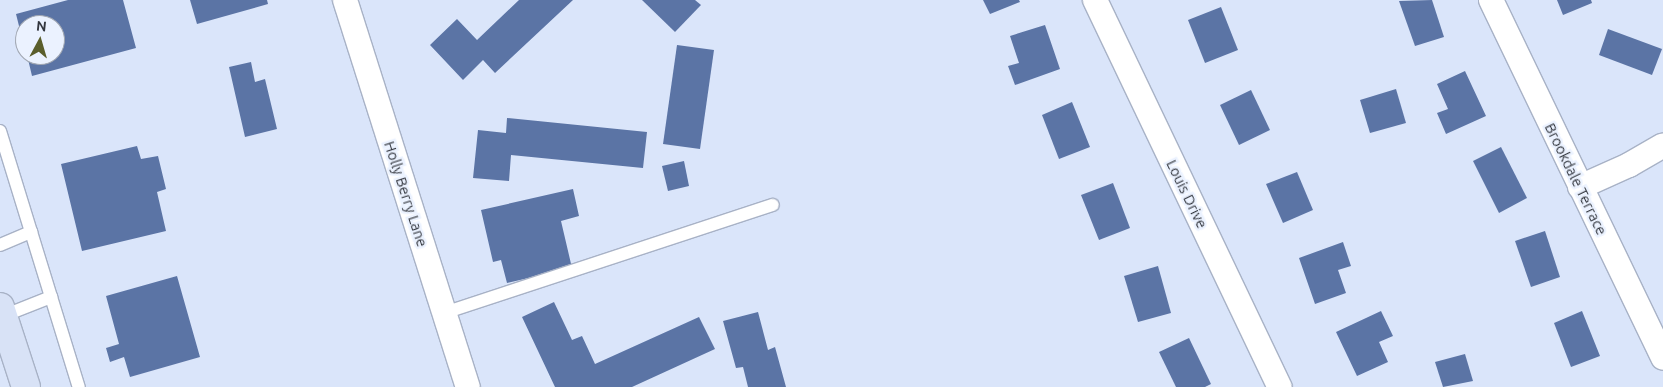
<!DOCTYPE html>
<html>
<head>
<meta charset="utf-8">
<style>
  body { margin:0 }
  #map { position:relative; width:1663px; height:387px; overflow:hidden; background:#dae5fa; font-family:Ubuntu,sans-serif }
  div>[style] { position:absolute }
  .building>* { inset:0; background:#5b74a5 }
  .roads { filter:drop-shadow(1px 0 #a8b2c6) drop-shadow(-1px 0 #a8b2c6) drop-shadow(0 1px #a8b2c6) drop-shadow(0 -1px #a8b2c6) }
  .service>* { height:12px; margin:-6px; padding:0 6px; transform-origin:6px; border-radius:6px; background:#fff }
  .minor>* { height:24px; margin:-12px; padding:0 12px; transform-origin:12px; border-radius:12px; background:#fff }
  .primary>* { height:28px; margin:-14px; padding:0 14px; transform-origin:14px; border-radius:14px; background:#d8e2f6 }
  span { translate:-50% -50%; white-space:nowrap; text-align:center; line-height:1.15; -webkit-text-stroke:5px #ebf2ff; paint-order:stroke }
  .street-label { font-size:15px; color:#33373f }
  .north { position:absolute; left:15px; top:15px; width:50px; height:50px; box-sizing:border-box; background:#ebf2ff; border:1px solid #a1a7b2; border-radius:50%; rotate:6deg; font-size:14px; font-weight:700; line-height:20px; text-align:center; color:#33373f }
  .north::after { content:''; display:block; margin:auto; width:18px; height:22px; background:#5a5e2c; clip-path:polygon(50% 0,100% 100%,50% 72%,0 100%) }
</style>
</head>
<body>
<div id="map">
  <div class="building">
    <i style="clip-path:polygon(68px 0,123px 0,136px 48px,32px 76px,27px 55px,55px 55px,55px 25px,25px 25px,24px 46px,16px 14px)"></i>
    <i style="clip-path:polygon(190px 0,267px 0,268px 4px,197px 24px)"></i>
    <i style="clip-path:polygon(519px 0,573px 0,495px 73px,483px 60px,463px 80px,430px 45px,457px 19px,477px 40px)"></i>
    <i style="clip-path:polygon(642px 0,695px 0,701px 5px,675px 32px)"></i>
    <i style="clip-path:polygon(983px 0,1019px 0,1020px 2px,990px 14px)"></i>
    <i style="clip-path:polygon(1432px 0,1444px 37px,1415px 46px,1399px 1px)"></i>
    <i style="clip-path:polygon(1557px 0,1591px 0,1592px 3px,1563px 15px)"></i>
    <i style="clip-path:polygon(1221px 7px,1238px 50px,1205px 63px,1188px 20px)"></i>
    <i style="clip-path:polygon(1045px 25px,1060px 69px,1015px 85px,1008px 66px,1019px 63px,1010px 36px)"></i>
    <i style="clip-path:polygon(1608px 29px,1662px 49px,1652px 75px,1599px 55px)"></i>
    <i style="clip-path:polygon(677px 45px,714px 50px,700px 149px,663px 144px)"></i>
    <i style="clip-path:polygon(251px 62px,255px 82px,265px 79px,277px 129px,245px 137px,229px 67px)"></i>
    <i style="clip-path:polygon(1465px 71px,1486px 116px,1446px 134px,1437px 113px,1448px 109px,1437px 84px)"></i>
    <i style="clip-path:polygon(1396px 89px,1406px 123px,1370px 133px,1360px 100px)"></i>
    <i style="clip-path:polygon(1251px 90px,1270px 130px,1239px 145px,1220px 105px)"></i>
    <i style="clip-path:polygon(1072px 102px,1090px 147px,1059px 159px,1042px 115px)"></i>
    <i style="clip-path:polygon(507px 118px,647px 132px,643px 168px,511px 155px,509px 181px,473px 178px,478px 130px,506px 133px)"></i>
    <i style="clip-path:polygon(137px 146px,141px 159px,158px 156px,166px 189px,157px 192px,166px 231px,82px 251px,61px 164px)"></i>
    <i style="clip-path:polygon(1501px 147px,1527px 198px,1499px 213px,1473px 161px)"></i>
    <i style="clip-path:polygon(684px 161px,689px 186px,668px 191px,662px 166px)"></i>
    <i style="clip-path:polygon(1297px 172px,1313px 210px,1283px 223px,1266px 184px)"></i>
    <i style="clip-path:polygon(1113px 183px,1130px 228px,1099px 240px,1081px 195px)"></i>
    <i style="clip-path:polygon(573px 189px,579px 216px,561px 221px,572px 268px,507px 283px,501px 260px,493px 262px,481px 210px)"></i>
    <i style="clip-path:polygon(1545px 231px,1560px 277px,1531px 287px,1515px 241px)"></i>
    <i style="clip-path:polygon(1343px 242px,1351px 266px,1338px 270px,1346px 293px,1315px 304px,1299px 258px)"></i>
    <i style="clip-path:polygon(1158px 266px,1171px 313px,1138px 322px,1124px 276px)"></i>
    <i style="clip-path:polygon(177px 276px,200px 357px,130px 377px,124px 357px,110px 362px,106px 348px,119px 344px,106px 296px)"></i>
    <i style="clip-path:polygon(554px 302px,572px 340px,582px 336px,595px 364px,699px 317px,715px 349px,632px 387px,555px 387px,522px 317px)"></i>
    <i style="clip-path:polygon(1381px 311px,1393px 336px,1379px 342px,1388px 362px,1357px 376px,1336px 332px)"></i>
    <i style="clip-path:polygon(1582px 311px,1600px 356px,1571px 367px,1554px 323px)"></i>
    <i style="clip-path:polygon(758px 312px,768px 350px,775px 347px,786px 387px,748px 387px,743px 367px,736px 368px,723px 321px)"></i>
    <i style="clip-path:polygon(1189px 338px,1211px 384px,1205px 387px,1176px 387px,1159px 352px)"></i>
    <i style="clip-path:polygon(1465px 354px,1473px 381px,1443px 387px,1435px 362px)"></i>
  </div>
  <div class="roads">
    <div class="service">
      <i style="left:0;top:131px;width:268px;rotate:72.9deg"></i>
      <i style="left:0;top:245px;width:34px;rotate:-23deg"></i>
      <i style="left:444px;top:313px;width:346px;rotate:-18.2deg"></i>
      <i style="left:3px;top:316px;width:52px;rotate:-21.6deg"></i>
    </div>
    <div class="minor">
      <i style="left:345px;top:0;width:406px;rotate:72.4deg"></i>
      <i style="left:1095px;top:0;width:429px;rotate:64.5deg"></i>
      <i style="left:1491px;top:0;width:397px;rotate:64.3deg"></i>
      <i style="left:1580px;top:187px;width:54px;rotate:-24.2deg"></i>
      <i style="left:1629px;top:165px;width:39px;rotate:-30deg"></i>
    </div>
    <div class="primary">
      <i style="left:0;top:307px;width:84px;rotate:72deg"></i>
    </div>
  </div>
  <div class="street-label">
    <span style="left:1576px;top:179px;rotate:64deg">Brookdale Terrace</span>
    <span style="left:406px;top:194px;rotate:72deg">Holly Berry Lane</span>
    <span style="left:1187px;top:194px;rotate:64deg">Louis Drive</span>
  </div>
  <div class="north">N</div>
</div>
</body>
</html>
